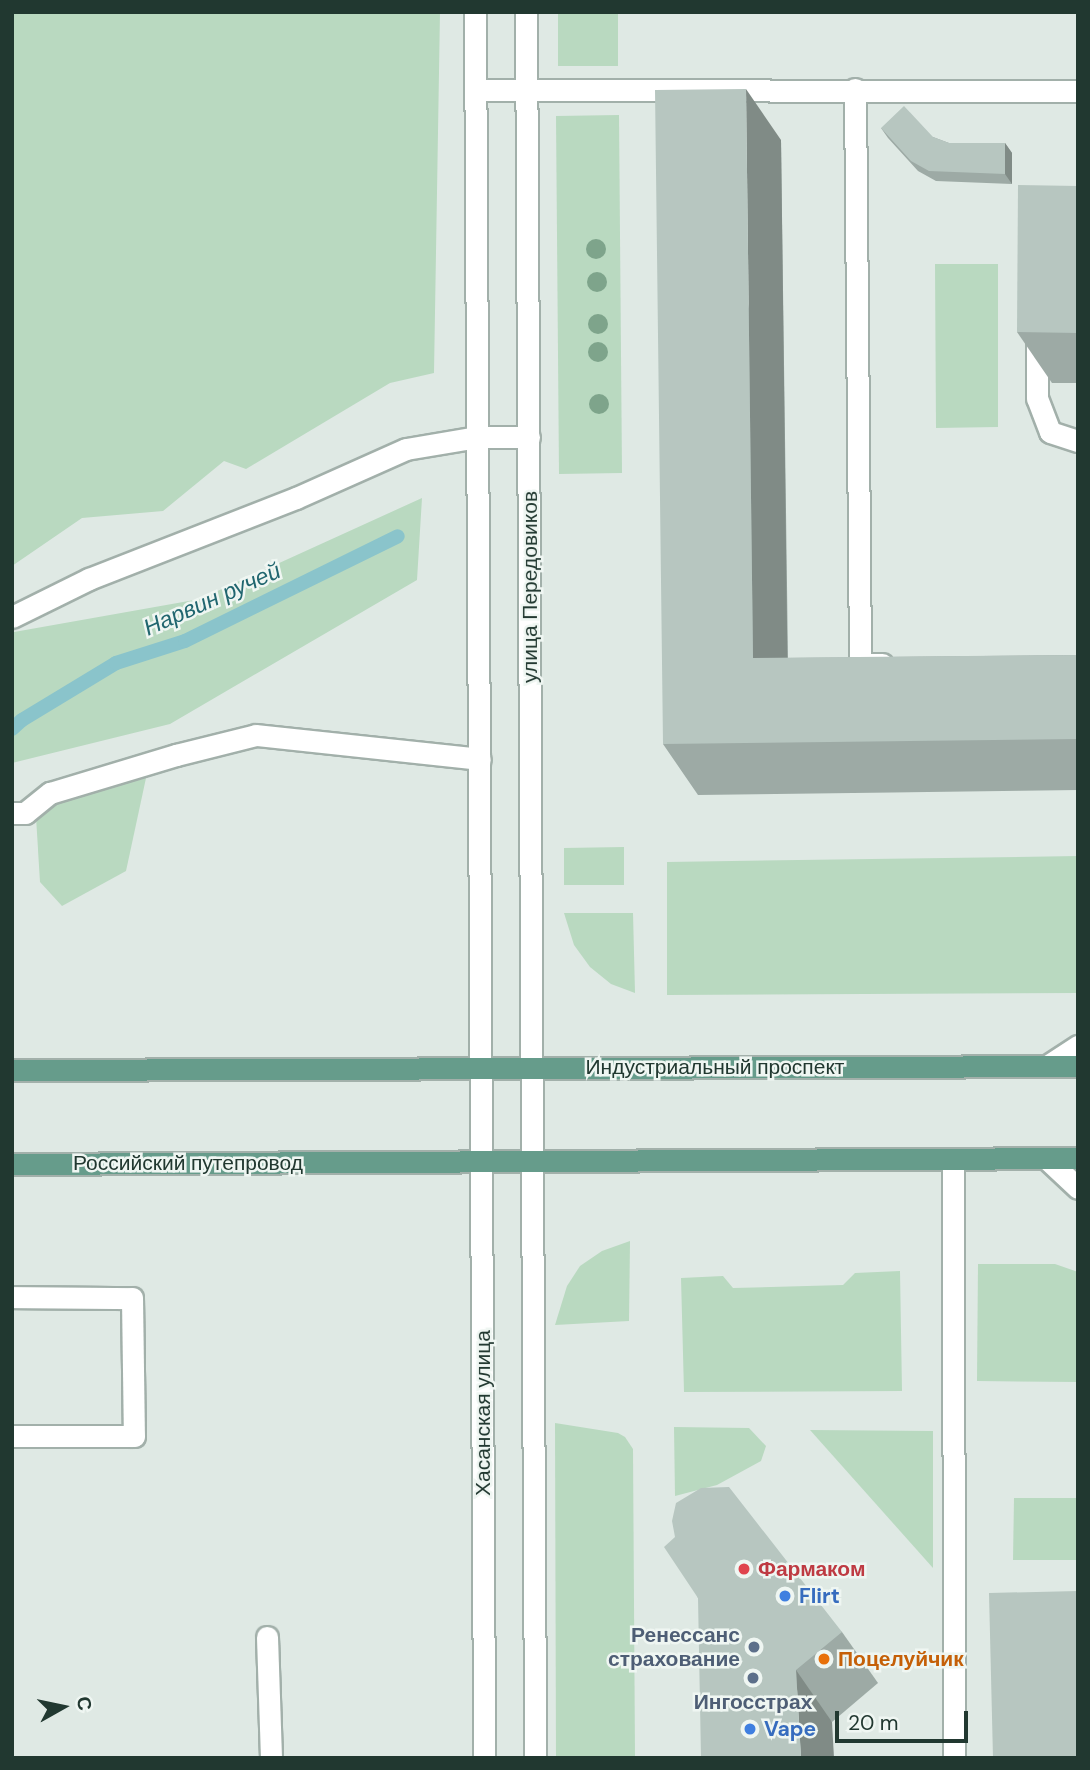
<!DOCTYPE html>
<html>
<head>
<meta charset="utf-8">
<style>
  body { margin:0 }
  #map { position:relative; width:1090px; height:1770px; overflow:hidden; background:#dfe9e4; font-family:"DM Sans",sans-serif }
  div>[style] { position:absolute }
  .green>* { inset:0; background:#b9d9c0 }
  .stream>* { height:14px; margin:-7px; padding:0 7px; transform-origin:7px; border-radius:7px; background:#8ac4cb }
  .roads { filter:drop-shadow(2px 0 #a2b0aa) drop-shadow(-2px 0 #a2b0aa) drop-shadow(0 2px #a2b0aa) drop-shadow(0 -2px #a2b0aa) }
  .lane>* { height:21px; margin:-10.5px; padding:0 10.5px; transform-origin:10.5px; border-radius:10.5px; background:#fff }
  .street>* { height:21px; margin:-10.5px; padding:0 10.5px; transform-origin:10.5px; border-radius:10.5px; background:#fff }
  .secondary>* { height:21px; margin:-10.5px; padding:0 10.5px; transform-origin:10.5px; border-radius:10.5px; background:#fff }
  .primary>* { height:21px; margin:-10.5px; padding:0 10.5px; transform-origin:10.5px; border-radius:10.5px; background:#669c8b }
  .trees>* { width:20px; height:20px; margin:-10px; border-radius:50%; background:#7ea48b }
  .wall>* { inset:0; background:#9daaa5 }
  .shaded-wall>* { inset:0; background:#808b86 }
  .building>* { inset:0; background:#b7c6c0 }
  .dots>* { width:19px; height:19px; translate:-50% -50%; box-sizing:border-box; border:4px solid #eff6f2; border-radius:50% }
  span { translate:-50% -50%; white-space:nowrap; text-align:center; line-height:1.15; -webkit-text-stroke:5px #eff6f2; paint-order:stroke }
  .street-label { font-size:21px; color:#213830 }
  .health-label { font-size:21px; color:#be3a42; font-weight:700 }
  .left { translate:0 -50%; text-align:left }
  .shop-label { font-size:21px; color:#366cbe; font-weight:700 }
  .service-label { font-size:21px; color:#4e5e75; font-weight:700 }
  .right { translate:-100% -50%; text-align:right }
  .food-label { font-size:21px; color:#c56008; font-weight:700 }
  .water-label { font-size:23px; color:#20666f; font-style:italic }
  .frame { position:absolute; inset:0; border:14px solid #213830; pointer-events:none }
  .north { position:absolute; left:28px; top:1672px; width:70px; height:70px; -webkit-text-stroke:5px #eff6f2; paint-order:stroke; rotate:81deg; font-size:19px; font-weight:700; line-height:28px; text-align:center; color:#213830 }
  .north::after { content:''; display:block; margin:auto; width:24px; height:32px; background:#213830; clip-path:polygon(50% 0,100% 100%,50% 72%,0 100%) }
  .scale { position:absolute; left:835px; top:1711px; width:133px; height:32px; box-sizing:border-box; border:4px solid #213830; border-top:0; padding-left:9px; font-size:21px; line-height:24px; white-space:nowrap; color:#213830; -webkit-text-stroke:5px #eff6f2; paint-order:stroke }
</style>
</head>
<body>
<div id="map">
  <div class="green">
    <i style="clip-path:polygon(12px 12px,440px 12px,434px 373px,390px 383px,246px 469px,224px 461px,163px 511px,82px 518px,12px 566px)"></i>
    <i style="clip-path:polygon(558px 12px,618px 12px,618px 66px,558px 66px)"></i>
    <i style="clip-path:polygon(619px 115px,622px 473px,559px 474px,556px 116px)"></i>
    <i style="clip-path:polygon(935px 264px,998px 264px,998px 427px,936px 428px)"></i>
    <i style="clip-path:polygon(422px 498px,417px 580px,170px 724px,12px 763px,14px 632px,200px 599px)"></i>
    <i style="clip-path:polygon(146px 778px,126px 871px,62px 906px,40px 882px,36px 817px,52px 803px)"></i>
    <i style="clip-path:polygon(624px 847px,624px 885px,564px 885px,564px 848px)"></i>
    <i style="clip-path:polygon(1078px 856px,1078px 993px,667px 995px,667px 862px)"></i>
    <i style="clip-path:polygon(564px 913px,633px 913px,635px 993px,611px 984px,590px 967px,574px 945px)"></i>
    <i style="clip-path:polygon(630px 1241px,629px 1321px,555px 1325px,567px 1286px,580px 1266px,602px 1251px)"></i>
    <i style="clip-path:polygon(978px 1264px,1055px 1264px,1078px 1272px,1078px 1382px,977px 1381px)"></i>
    <i style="clip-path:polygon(900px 1271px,902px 1391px,684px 1392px,681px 1278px,723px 1276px,733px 1288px,843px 1285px,855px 1273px)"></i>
    <i style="clip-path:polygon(555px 1423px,618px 1433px,625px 1437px,633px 1449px,635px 1758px,556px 1758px)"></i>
    <i style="clip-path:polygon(674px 1427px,749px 1428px,766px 1446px,761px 1461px,717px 1485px,675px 1496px)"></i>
    <i style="clip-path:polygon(810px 1430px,933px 1431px,933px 1568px)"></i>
    <i style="clip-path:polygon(1014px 1498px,1078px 1498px,1078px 1560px,1013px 1560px)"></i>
  </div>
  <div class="stream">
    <i style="left:12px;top:729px;width:13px;rotate:-42deg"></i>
    <i style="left:22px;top:720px;width:110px;rotate:-31.2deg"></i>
    <i style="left:116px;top:663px;width:72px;rotate:-17.7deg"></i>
    <i style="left:185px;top:641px;width:237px;rotate:-26.2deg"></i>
  </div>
  <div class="roads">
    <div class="lane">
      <i style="left:855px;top:89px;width:575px;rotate:89.5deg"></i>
      <i style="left:860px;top:664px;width:22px"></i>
      <i style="left:475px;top:90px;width:603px;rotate:0.1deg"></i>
      <i style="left:1037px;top:333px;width:65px;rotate:90deg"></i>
      <i style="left:1037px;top:398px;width:36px;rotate:69deg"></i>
      <i style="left:1050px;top:432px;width:29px;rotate:18deg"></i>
      <i style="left:12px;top:617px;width:86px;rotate:-26.3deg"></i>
      <i style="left:89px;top:579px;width:222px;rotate:-21.4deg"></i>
      <i style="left:296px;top:498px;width:120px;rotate:-24deg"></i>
      <i style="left:406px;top:449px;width:73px;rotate:-9.5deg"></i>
      <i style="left:478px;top:437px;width:51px"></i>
      <i style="left:12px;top:813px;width:13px"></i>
      <i style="left:25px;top:813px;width:32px;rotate:-39deg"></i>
      <i style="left:50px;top:793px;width:132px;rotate:-16.8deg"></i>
      <i style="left:176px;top:755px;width:82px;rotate:-14deg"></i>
      <i style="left:256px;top:735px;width:225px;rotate:6.1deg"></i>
      <i style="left:953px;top:1159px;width:599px;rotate:89.9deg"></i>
      <i style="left:12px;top:1297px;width:120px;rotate:0.5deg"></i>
      <i style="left:132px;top:1298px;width:138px;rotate:89.2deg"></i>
      <i style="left:134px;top:1436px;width:122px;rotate:180deg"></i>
      <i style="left:267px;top:1637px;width:121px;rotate:88.1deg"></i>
    </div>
    <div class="street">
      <i style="left:1047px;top:1066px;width:37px;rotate:-33deg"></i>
      <i style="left:1046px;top:1158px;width:44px;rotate:43.2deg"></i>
    </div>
    <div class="secondary">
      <i style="left:475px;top:12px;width:1746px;rotate:89.7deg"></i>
      <i style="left:526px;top:12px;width:1746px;rotate:89.7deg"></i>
    </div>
    <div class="primary">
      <i style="left:12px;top:1070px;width:1066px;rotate:-0.21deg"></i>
      <i style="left:12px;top:1164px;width:1066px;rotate:-0.32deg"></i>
    </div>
  </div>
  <div class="trees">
    <i style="left:596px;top:249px"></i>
    <i style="left:597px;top:282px"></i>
    <i style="left:598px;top:324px"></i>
    <i style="left:598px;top:352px"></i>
    <i style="left:599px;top:404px"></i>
  </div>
  <div class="wall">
    <i style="clip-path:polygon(881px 128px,933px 137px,949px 143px,1005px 143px,1012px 153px,1012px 184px,936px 181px,918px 171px,888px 138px)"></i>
    <i style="clip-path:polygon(781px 140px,788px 658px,1078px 655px,1078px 790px,698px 795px,663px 744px)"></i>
    <i style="clip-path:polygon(1078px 186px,1078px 383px,1052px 383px,1017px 332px)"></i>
    <i style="clip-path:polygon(675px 1537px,842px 1632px,878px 1683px,832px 1722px,698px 1598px)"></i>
  </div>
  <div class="shaded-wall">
    <i style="clip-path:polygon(746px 89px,781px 140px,788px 709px,753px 658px)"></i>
    <i style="clip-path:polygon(1005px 143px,1012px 153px,1012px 184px,1005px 174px)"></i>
    <i style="clip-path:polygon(796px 1670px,832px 1722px,834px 1758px,801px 1758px)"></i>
  </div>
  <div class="building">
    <i style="clip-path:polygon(746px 89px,753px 658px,1078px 655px,1078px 739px,663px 744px,655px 90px)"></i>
    <i style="clip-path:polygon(904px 106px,933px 137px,949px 143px,1005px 143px,1005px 174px,929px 171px,911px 161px,881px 128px)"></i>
    <i style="clip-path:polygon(1018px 185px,1078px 186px,1078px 333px,1017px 332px)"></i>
    <i style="clip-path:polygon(729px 1487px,842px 1632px,796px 1670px,801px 1758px,701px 1758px,698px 1598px,664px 1547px,675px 1537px,672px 1521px,676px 1503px,701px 1488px)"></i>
    <i style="clip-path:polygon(1078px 1591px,1078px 1757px,993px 1758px,989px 1593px)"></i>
  </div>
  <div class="dots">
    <i style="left:744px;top:1569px;background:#e0444e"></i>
    <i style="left:785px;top:1596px;background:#3f7fe0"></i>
    <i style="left:754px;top:1647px;background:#5c6f8a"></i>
    <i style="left:824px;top:1659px;background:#e8710a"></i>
    <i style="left:753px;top:1678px;background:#5c6f8a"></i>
    <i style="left:750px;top:1729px;background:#3f7fe0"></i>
  </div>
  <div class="street-label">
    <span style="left:530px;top:587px;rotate:-90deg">улица Передовиков</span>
    <span style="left:715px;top:1067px">Индустриальный проспект</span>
    <span style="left:188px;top:1163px">Российский путепровод</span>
    <span style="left:483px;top:1413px;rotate:-90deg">Хасанская улица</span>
  </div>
  <div class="health-label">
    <span class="left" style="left:758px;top:1569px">Фармаком</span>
  </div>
  <div class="shop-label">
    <span class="left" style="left:799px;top:1596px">Flirt</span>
    <span class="left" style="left:764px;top:1729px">Vape</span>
  </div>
  <div class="service-label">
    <span class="right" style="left:740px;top:1647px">Ренессанс<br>страхование</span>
    <span style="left:753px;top:1702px">Ингосстрах</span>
  </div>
  <div class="food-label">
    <span class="left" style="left:838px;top:1659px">Поцелуйчик</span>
  </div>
  <div class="water-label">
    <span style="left:212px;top:599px;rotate:-24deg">Нарвин ручей</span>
  </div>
  <div class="frame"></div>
  <div class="north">С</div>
  <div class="scale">20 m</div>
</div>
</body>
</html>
